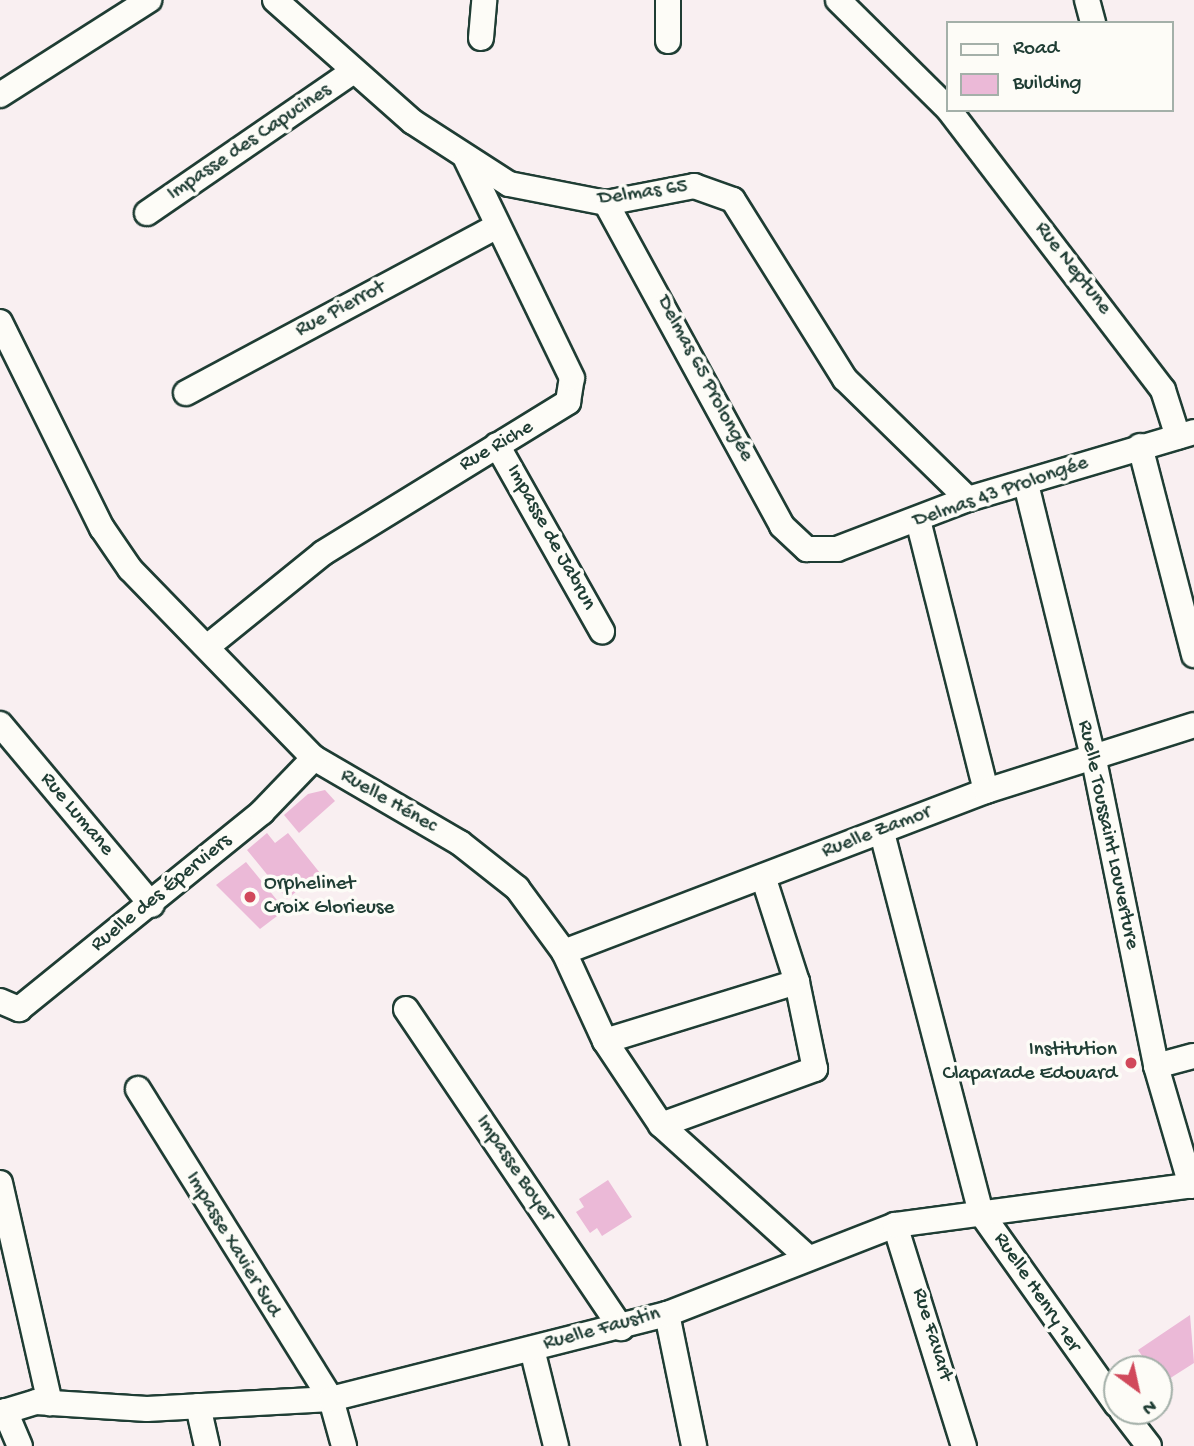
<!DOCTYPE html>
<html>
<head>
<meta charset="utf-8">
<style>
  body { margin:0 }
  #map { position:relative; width:1194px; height:1446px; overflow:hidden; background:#f9eff1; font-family:"Gochi Hand",sans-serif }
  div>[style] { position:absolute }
  .building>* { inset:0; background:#ebb9d7 }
  .roads { filter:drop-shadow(2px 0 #1f3d34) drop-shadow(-2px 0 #1f3d34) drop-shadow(0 2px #1f3d34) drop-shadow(0 -2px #1f3d34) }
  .minor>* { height:24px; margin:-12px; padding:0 12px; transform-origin:12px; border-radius:12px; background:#fdfcf7 }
  .dots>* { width:19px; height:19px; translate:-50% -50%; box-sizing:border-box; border:4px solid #fdfcf7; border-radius:50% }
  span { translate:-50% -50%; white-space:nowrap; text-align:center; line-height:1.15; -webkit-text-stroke:7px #fdfcf7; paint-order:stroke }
  .street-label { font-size:21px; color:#1f3d34 }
  .poi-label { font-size:21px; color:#1f3d34 }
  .left { translate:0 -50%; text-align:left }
  .right { translate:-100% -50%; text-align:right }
  .legend { position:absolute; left:946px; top:21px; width:228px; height:91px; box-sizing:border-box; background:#fdfcf7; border:2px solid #a4b0a9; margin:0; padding:9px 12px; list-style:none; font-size:21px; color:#1f3d34 }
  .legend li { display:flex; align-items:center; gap:14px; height:35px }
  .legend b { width:35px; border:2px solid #a4b0a9 }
  .north { position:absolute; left:1103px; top:1355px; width:70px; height:70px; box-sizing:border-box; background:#fdfcf7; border:2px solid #a4b0a9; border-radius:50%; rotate:147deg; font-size:19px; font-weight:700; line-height:28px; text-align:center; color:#1f3d34 }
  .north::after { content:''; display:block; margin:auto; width:24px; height:32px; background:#d1495b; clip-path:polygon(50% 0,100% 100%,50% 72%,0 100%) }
</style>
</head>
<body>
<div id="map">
  <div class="building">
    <i style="clip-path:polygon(325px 790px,335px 801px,299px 833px,284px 815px,308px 794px)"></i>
    <i style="clip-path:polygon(267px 833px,275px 843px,288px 833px,320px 873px,287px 899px,247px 850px)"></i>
    <i style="clip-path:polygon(246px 862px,285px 910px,260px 929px,216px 885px)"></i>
    <i style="clip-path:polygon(608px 1180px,632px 1217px,602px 1236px,597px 1228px,590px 1233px,576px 1212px,584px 1207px,579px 1199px)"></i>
    <i style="clip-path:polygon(1190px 1315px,1194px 1363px,1161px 1384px,1159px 1369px,1151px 1369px,1138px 1350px)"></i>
  </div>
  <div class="roads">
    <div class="minor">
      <i style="left:275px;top:0;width:184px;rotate:41.5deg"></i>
      <i style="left:413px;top:122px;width:114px;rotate:32.9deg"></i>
      <i style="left:509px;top:184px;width:99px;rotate:11.1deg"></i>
      <i style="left:606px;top:203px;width:90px;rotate:-10.9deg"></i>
      <i style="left:694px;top:186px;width:41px;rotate:19.7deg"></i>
      <i style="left:733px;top:200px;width:211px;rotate:58deg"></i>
      <i style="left:845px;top:379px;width:172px;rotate:44.3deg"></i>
      <i style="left:838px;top:0;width:153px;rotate:44.7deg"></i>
      <i style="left:1087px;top:0;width:24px;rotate:75deg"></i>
      <i style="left:481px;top:38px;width:38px;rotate:-85deg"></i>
      <i style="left:668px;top:41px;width:41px;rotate:-90deg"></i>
      <i style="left:0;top:95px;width:177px;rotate:-32.5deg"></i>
      <i style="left:949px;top:110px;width:352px;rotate:52.6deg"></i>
      <i style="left:1163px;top:390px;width:49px;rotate:72.3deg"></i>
      <i style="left:606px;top:203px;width:368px;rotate:61.4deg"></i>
      <i style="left:782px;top:526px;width:34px;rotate:43deg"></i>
      <i style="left:807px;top:549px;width:30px"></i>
      <i style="left:837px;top:549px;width:140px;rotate:-20.9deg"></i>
      <i style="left:968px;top:499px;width:236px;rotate:-16.5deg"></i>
      <i style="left:147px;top:213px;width:249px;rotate:-34.5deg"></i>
      <i style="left:0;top:322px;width:230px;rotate:63.7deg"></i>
      <i style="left:102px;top:528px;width:50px;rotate:55.7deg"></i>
      <i style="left:130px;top:569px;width:264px;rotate:45.8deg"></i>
      <i style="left:314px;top:758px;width:169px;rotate:30.2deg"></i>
      <i style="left:460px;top:843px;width:73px;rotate:38.3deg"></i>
      <i style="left:517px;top:888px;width:79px;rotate:53.7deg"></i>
      <i style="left:564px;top:952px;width:98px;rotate:65.3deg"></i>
      <i style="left:605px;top:1041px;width:101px;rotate:56.3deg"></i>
      <i style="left:661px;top:1125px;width:195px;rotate:42.1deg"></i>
      <i style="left:186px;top:393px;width:352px;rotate:-28.2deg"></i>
      <i style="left:497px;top:445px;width:214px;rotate:60.6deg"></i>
      <i style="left:1140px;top:446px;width:216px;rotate:75.5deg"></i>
      <i style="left:1026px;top:484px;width:284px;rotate:76.2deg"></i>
      <i style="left:1094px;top:760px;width:312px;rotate:78.5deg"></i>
      <i style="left:1156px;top:1066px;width:125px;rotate:73.7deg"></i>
      <i style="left:918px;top:520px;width:279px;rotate:75.9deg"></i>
      <i style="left:207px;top:647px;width:149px;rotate:-39deg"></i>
      <i style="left:323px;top:553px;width:288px;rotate:-31.6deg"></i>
      <i style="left:568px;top:402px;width:24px;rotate:-81deg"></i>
      <i style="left:572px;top:378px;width:243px;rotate:-115.8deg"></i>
      <i style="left:0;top:724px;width:236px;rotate:50deg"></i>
      <i style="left:882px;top:833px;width:393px;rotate:75.4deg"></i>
      <i style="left:981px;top:1213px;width:235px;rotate:54.7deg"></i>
      <i style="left:564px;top:952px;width:452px;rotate:-20.9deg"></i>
      <i style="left:986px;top:791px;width:218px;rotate:-17.6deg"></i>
      <i style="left:0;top:1001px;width:21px;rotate:23deg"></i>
      <i style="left:19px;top:1009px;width:313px;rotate:-39deg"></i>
      <i style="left:262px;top:812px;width:75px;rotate:-46.1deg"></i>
      <i style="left:406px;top:1009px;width:385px;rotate:56deg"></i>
      <i style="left:605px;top:1041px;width:201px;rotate:-17.1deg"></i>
      <i style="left:797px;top:982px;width:111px;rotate:-107.8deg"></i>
      <i style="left:1156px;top:1066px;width:39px;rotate:-15deg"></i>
      <i style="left:138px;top:1089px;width:365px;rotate:58.1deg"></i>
      <i style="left:331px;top:1399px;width:49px;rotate:74.5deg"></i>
      <i style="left:661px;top:1125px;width:164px;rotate:-20deg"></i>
      <i style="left:815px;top:1069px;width:89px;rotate:-101.7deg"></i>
      <i style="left:0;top:1183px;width:226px;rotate:77.2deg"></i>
      <i style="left:895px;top:1225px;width:232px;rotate:72.7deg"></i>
      <i style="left:667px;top:1314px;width:135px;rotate:78.4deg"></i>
      <i style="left:532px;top:1349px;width:100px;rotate:76.1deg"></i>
      <i style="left:198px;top:1406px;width:41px;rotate:77.3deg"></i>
      <i style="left:5px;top:1411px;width:38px;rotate:67deg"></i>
      <i style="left:1122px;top:1411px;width:44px;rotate:52.4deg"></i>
      <i style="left:0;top:1413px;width:38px;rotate:-17deg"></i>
      <i style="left:36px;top:1402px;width:111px;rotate:3.6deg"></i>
      <i style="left:147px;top:1409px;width:184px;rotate:-3.1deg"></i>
      <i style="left:331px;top:1399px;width:347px;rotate:-14.2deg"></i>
      <i style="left:667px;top:1314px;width:245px;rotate:-21.3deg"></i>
      <i style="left:895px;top:1225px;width:302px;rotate:-7.6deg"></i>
    </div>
  </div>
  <div class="dots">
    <i style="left:250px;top:897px;background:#d1495b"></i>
    <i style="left:1131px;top:1063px;background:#d1495b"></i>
  </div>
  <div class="street-label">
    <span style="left:250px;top:143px;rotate:-34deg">Impasse des Capucines</span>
    <span style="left:643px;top:194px;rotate:-8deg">Delmas 65</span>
    <span style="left:1072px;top:269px;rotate:52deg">Rue Neptune</span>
    <span style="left:341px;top:310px;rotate:-28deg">Rue Pierrot</span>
    <span style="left:704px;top:379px;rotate:62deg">Delmas 65 Prolongée</span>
    <span style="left:497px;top:447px;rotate:-30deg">Rue Riche</span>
    <span style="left:1001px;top:493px;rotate:-19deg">Delmas 43 Prolongée</span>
    <span style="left:550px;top:538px;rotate:61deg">Impasse de Jabrun</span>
    <span style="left:388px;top:802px;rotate:30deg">Ruelle Hénec</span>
    <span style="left:76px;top:815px;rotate:50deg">Rue Lumane</span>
    <span style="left:877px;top:833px;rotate:-21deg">Ruelle Zamor</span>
    <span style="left:1107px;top:835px;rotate:78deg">Ruelle Toussaint Louverture</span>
    <span style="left:162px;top:894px;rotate:-39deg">Ruelle des Éperviers</span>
    <span style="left:514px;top:1169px;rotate:56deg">Impasse Boyer</span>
    <span style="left:232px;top:1245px;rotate:59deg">Impasse Xavier Sud</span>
    <span style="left:1036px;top:1293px;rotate:56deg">Ruelle Henry 1er</span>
    <span style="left:602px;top:1330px;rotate:-15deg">Ruelle Faustin</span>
    <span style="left:931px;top:1335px;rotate:73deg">Rue Favart</span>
  </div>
  <div class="poi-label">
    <span class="left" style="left:264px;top:897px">Orphelinet<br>Croix Glorieuse</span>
    <span class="right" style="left:1117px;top:1063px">Institution<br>Claparade Edouard</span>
  </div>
  <ul class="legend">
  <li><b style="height:9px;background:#fdfcf7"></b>Road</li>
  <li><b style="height:19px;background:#ebb9d7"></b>Building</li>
  </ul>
  <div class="north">N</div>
</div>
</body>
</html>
